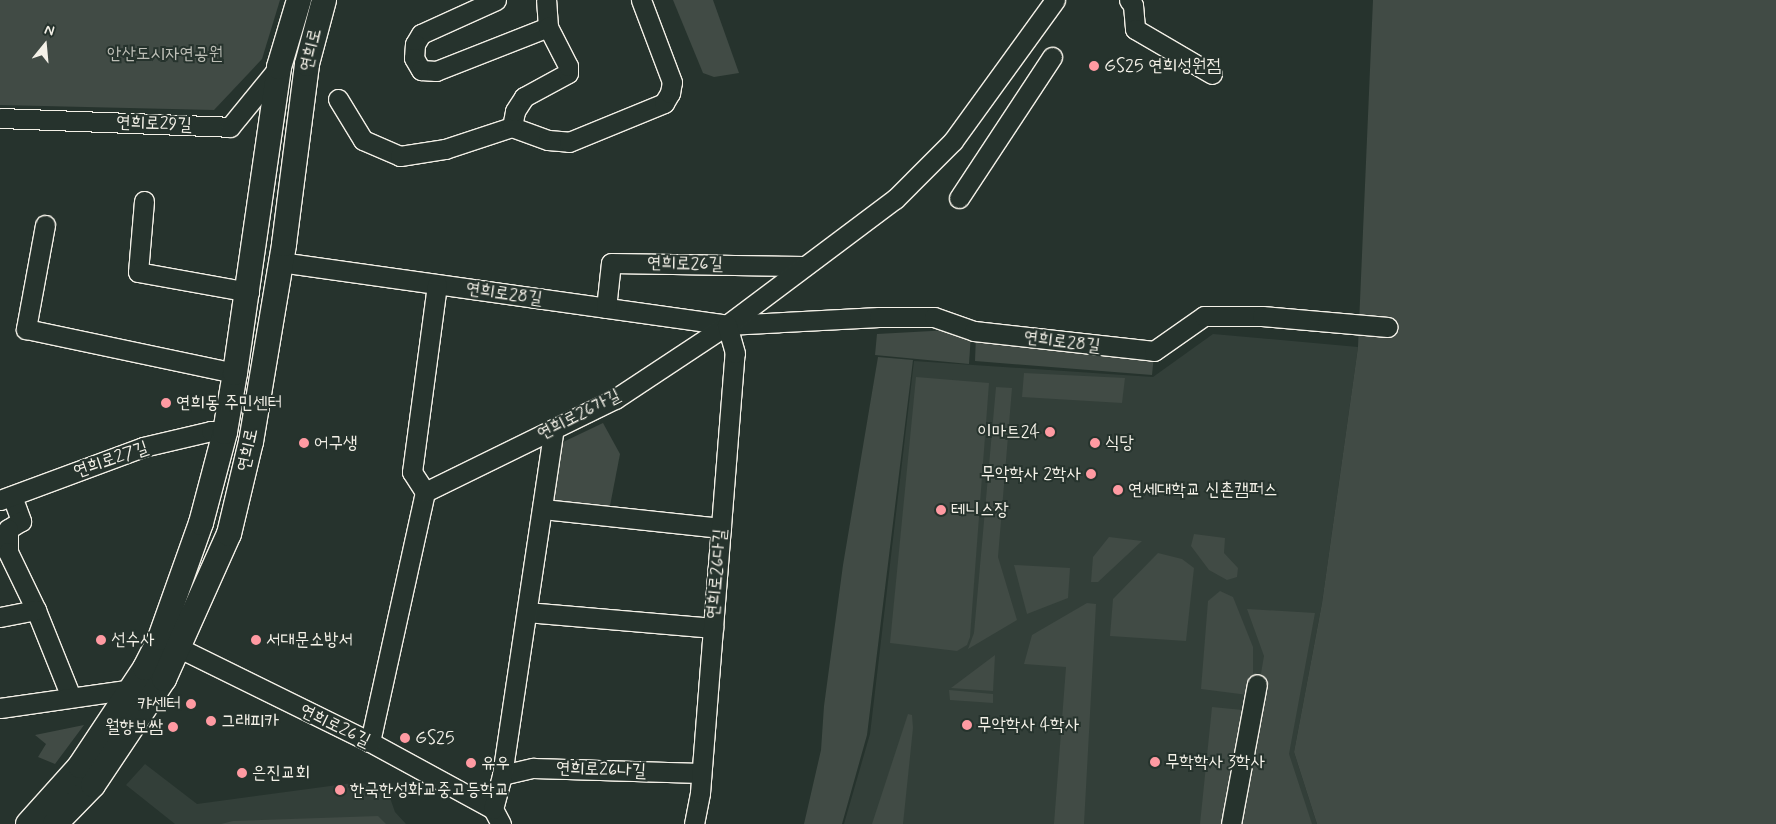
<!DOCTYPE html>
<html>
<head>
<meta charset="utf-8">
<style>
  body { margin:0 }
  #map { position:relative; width:1776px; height:824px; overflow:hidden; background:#26332d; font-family:Mynerve,"Poor Story",sans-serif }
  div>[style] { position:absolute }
  .built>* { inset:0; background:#333f39 }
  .green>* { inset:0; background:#414b45 }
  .roads { filter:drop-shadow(1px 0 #f4f1e8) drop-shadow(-1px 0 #f4f1e8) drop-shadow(0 1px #f4f1e8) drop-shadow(0 -1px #f4f1e8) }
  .minor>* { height:19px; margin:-9.5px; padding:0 9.5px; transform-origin:9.5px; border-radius:9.5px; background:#26332d }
  .major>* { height:24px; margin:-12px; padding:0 12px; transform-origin:12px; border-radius:12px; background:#26332d }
  .dots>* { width:14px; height:14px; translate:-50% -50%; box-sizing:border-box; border:2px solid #26332d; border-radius:50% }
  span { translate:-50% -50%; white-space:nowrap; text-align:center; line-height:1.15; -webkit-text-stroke:4px #26332d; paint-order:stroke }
  .street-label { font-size:18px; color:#f4f1e8 }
  .park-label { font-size:18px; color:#bebfb7 }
  .poi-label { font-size:18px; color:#f4f1e8 }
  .left { translate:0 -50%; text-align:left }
  .right { translate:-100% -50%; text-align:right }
  .north { position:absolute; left:20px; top:20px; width:50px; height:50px; -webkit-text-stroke:4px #26332d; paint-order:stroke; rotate:17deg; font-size:14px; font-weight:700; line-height:20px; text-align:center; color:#f4f1e8 }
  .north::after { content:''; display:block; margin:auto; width:18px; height:22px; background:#f4f1e8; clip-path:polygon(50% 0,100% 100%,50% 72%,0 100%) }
</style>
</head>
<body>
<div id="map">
  <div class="built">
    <i style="clip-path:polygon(1213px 334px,1358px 347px,1322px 603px,1294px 752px,1317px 824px,844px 824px,870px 734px,914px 361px,1153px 377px)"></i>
    <i style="clip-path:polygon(145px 764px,197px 804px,360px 782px,389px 795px,395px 812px,406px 824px,175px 824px,126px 785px)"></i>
  </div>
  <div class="green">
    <i style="clip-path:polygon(0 0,280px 0,262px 59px,214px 110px,0 105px)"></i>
    <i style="clip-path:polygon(673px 0,713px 0,739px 73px,714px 77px,703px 73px)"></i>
    <i style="clip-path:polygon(1373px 0,1776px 0,1776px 824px,1317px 824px,1294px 752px,1322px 603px,1358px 347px)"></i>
    <i style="clip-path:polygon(950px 330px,971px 334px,969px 364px,875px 355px,877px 334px)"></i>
    <i style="clip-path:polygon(976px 335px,1154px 355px,1152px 375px,975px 361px)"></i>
    <i style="clip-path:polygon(878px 357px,913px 360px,867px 735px,842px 824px,804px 824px,821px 750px,824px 706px,843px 565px)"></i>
    <i style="clip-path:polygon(1024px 373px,1125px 378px,1122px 403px,1022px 397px)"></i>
    <i style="clip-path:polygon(916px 377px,989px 383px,970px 637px,967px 645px,957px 651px,890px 643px)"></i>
    <i style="clip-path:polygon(996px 387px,1012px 388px,998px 557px,1017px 620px,968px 649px,974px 633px)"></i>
    <i style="clip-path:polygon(603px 423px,620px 454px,609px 511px,551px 502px,561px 443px)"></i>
    <i style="clip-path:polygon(1194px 534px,1225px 538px,1224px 553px,1238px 568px,1237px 577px,1227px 580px,1209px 570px,1191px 546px)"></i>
    <i style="clip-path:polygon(1109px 537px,1142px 541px,1098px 582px,1091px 582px,1093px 557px)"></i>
    <i style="clip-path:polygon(1158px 553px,1182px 559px,1194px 568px,1186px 641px,1110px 636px,1113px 599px)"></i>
    <i style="clip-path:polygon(1014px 565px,1070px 568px,1068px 598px,1027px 614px)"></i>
    <i style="clip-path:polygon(1220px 591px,1233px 597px,1253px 647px,1253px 684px,1248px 695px,1201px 689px,1208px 601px)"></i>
    <i style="clip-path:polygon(1087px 603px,1096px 604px,1084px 824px,1054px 824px,1066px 667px,1024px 664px,1032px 635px)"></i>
    <i style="clip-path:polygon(1247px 609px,1315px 613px,1289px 754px,1312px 824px,1235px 824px,1264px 656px)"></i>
    <i style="clip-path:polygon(995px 655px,993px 691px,951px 688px)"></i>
    <i style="clip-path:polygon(949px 690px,993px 694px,993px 703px,950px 700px)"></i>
    <i style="clip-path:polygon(1212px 707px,1243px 710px,1221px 824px,1200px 824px)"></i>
    <i style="clip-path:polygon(908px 714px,912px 715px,913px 728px,903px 824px,872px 824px)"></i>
    <i style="clip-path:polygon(84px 725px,55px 764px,38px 757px,46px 744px,35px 735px)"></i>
    <i style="clip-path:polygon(378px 816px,386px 824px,221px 824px,233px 821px)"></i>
  </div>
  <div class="roads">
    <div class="minor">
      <i style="left:496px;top:0;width:82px;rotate:155.6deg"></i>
      <i style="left:421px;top:34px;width:12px;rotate:121deg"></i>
      <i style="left:415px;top:44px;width:14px;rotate:94deg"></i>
      <i style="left:414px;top:58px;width:14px;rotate:60deg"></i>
      <i style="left:421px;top:70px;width:15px;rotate:4deg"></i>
      <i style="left:436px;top:71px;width:120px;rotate:-21.4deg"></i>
      <i style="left:548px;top:27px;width:27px;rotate:-94deg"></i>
      <i style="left:1129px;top:0;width:6px;rotate:51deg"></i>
      <i style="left:1133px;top:5px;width:24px;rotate:85deg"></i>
      <i style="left:1135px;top:29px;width:89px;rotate:30.3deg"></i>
      <i style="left:338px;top:99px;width:48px;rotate:58.6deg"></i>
      <i style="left:363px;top:140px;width:40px;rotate:23.4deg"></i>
      <i style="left:400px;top:156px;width:46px;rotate:-8.8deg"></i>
      <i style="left:445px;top:149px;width:71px;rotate:-18.2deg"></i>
      <i style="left:512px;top:127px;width:38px;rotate:20deg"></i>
      <i style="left:548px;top:140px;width:21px;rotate:5deg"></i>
      <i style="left:569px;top:142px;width:103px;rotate:-22.3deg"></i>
      <i style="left:664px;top:103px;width:12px;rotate:-59deg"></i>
      <i style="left:670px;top:93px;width:11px;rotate:-80deg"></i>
      <i style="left:672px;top:82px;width:88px;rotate:-110.7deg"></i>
      <i style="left:0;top:118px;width:230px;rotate:2.2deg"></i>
      <i style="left:230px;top:127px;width:77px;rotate:-50.8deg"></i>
      <i style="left:512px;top:127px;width:16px;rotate:-79deg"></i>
      <i style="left:515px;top:111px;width:17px;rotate:-57deg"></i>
      <i style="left:524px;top:97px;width:50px;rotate:-28.6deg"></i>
      <i style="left:568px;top:73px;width:7px;rotate:-90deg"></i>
      <i style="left:568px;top:66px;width:44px;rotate:-117.1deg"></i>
      <i style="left:959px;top:198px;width:169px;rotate:-56.6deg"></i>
      <i style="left:144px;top:201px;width:71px;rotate:94.8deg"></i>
      <i style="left:138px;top:272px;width:113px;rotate:10.2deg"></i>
      <i style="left:45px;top:225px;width:106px;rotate:100.4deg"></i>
      <i style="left:26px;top:329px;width:214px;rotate:11.9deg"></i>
      <i style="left:280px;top:262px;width:451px;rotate:8deg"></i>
      <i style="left:727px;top:325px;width:152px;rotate:-3deg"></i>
      <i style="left:879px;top:317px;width:55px"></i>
      <i style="left:934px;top:317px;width:42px;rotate:19.3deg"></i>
      <i style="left:974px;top:331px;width:181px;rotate:6.3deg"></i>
      <i style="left:1154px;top:351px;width:61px;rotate:-35deg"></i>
      <i style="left:1204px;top:316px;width:58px"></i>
      <i style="left:1262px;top:316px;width:126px;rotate:5deg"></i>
      <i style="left:606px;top:308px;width:45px;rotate:-83.7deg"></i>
      <i style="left:611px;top:263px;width:194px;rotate:0.9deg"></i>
      <i style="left:425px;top:492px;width:24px;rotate:-123deg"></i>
      <i style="left:412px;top:472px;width:189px;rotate:-82.4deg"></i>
      <i style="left:12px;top:496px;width:27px;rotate:70deg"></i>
      <i style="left:21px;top:521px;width:15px;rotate:148deg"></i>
      <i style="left:8px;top:529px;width:23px;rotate:90deg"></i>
      <i style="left:8px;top:552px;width:64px;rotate:64.2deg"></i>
      <i style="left:36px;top:610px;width:94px;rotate:68.1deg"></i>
      <i style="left:0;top:500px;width:153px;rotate:-20.3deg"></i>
      <i style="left:143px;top:447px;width:70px;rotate:-13.2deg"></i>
      <i style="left:211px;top:431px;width:14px;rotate:4deg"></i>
      <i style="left:543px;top:509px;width:179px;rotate:6.1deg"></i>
      <i style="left:527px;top:612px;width:187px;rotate:4.9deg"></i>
      <i style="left:0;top:617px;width:37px;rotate:-11deg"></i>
      <i style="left:167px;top:642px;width:226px;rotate:26.2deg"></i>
      <i style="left:370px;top:742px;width:140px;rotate:28.6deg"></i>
      <i style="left:493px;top:809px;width:17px;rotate:62deg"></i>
      <i style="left:0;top:708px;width:133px;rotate:-8.2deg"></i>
      <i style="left:370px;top:742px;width:256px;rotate:-77.6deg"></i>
      <i style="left:425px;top:492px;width:212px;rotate:-26.1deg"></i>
      <i style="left:615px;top:399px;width:134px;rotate:-33.5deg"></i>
      <i style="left:727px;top:325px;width:210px;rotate:-36.9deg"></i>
      <i style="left:895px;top:199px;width:82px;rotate:-45deg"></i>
      <i style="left:953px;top:141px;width:174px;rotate:-54.1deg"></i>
      <i style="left:502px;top:775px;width:32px;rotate:-13deg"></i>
      <i style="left:533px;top:768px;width:168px;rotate:1.7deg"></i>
      <i style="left:493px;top:809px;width:35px;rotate:-75deg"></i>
      <i style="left:502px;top:775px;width:350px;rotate:-81.5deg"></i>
      <i style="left:694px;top:824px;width:32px;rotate:-79deg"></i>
      <i style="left:700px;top:793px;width:441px;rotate:-85.5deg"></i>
      <i style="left:735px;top:353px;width:29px;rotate:-106deg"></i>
      <i style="left:1231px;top:824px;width:142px;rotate:-79.5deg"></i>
    </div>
    <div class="major">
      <i style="left:28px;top:824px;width:78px;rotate:-48.1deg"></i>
      <i style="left:80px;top:766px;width:118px;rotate:-56.4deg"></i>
      <i style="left:145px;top:668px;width:34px;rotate:-63deg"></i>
      <i style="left:160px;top:638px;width:122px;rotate:-70.4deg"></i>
      <i style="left:201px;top:523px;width:94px;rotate:-75.2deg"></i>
      <i style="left:225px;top:432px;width:60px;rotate:-80.4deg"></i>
      <i style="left:235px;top:373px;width:309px;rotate:-81.8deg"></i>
      <i style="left:279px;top:67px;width:70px;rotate:-73.4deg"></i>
      <i style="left:55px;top:824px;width:54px;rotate:-45.7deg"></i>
      <i style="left:93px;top:785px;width:128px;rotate:-56.2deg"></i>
      <i style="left:164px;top:679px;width:159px;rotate:-65.9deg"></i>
      <i style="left:229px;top:534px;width:95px;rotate:-76.6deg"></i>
      <i style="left:251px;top:442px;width:201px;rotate:-80.5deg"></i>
      <i style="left:284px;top:244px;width:181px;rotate:-82.7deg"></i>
      <i style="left:307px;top:64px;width:66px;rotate:-75.1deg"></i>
    </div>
  </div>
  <div class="dots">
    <i style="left:1094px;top:66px;background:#ff9aa2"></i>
    <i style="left:166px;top:403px;background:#ff9aa2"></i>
    <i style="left:1050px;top:432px;background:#ff9aa2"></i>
    <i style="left:304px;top:443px;background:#ff9aa2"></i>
    <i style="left:1095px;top:443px;background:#ff9aa2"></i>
    <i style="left:1091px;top:474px;background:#ff9aa2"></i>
    <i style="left:1118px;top:490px;background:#ff9aa2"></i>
    <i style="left:941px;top:510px;background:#ff9aa2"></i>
    <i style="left:101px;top:640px;background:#ff9aa2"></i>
    <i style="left:256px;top:640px;background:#ff9aa2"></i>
    <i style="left:191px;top:704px;background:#ff9aa2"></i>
    <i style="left:211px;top:721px;background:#ff9aa2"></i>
    <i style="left:967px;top:725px;background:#ff9aa2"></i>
    <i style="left:173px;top:727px;background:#ff9aa2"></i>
    <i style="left:405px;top:738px;background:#ff9aa2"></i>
    <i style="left:1155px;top:762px;background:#ff9aa2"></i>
    <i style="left:471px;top:763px;background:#ff9aa2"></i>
    <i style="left:242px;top:773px;background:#ff9aa2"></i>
    <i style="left:340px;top:790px;background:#ff9aa2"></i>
  </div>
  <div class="street-label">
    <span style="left:311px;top:50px;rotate:-77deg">연희로</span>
    <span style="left:154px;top:124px;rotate:2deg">연희로29길</span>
    <span style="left:685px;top:264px;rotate:1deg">연희로26길</span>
    <span style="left:504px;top:294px;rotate:8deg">연희로28길</span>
    <span style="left:1062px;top:342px;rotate:7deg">연희로28길</span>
    <span style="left:579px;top:415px;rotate:-27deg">연희로26가길</span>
    <span style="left:248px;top:450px;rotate:-78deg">연희로</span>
    <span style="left:111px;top:460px;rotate:-19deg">연희로27길</span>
    <span style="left:717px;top:574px;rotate:-85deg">연희로26다길</span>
    <span style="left:335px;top:726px;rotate:26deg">연희로26길</span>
    <span style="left:601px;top:770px;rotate:2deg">연희로26나길</span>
  </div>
  <div class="park-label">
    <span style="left:165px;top:54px">안산도시자연공원</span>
  </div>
  <div class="poi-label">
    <span class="left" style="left:1104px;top:66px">GS25 연희성원점</span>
    <span class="left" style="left:176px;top:403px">연희동 주민센터</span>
    <span class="right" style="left:1040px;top:432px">이마트24</span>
    <span class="left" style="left:314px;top:443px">어구생</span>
    <span class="left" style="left:1105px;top:443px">식당</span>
    <span class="right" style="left:1081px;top:474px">무악학사 2학사</span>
    <span class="left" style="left:1128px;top:490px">연세대학교 신촌캠퍼스</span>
    <span class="left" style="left:951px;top:510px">테니스장</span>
    <span class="left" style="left:111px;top:640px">선수사</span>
    <span class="left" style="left:266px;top:640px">서대문소방서</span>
    <span class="right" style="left:181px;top:704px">캬센터</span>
    <span class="left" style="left:221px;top:721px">그래피카</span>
    <span class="left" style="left:977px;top:725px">무악학사 4학사</span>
    <span class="right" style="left:163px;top:727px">월향보쌈</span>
    <span class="left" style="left:415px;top:738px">GS25</span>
    <span class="left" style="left:1165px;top:762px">무학학사 3학사</span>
    <span class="left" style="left:481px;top:763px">유우</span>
    <span class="left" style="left:252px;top:773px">은진교회</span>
    <span class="left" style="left:350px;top:790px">한국한성화교중고등학교</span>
  </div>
  <div class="north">N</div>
</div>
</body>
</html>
